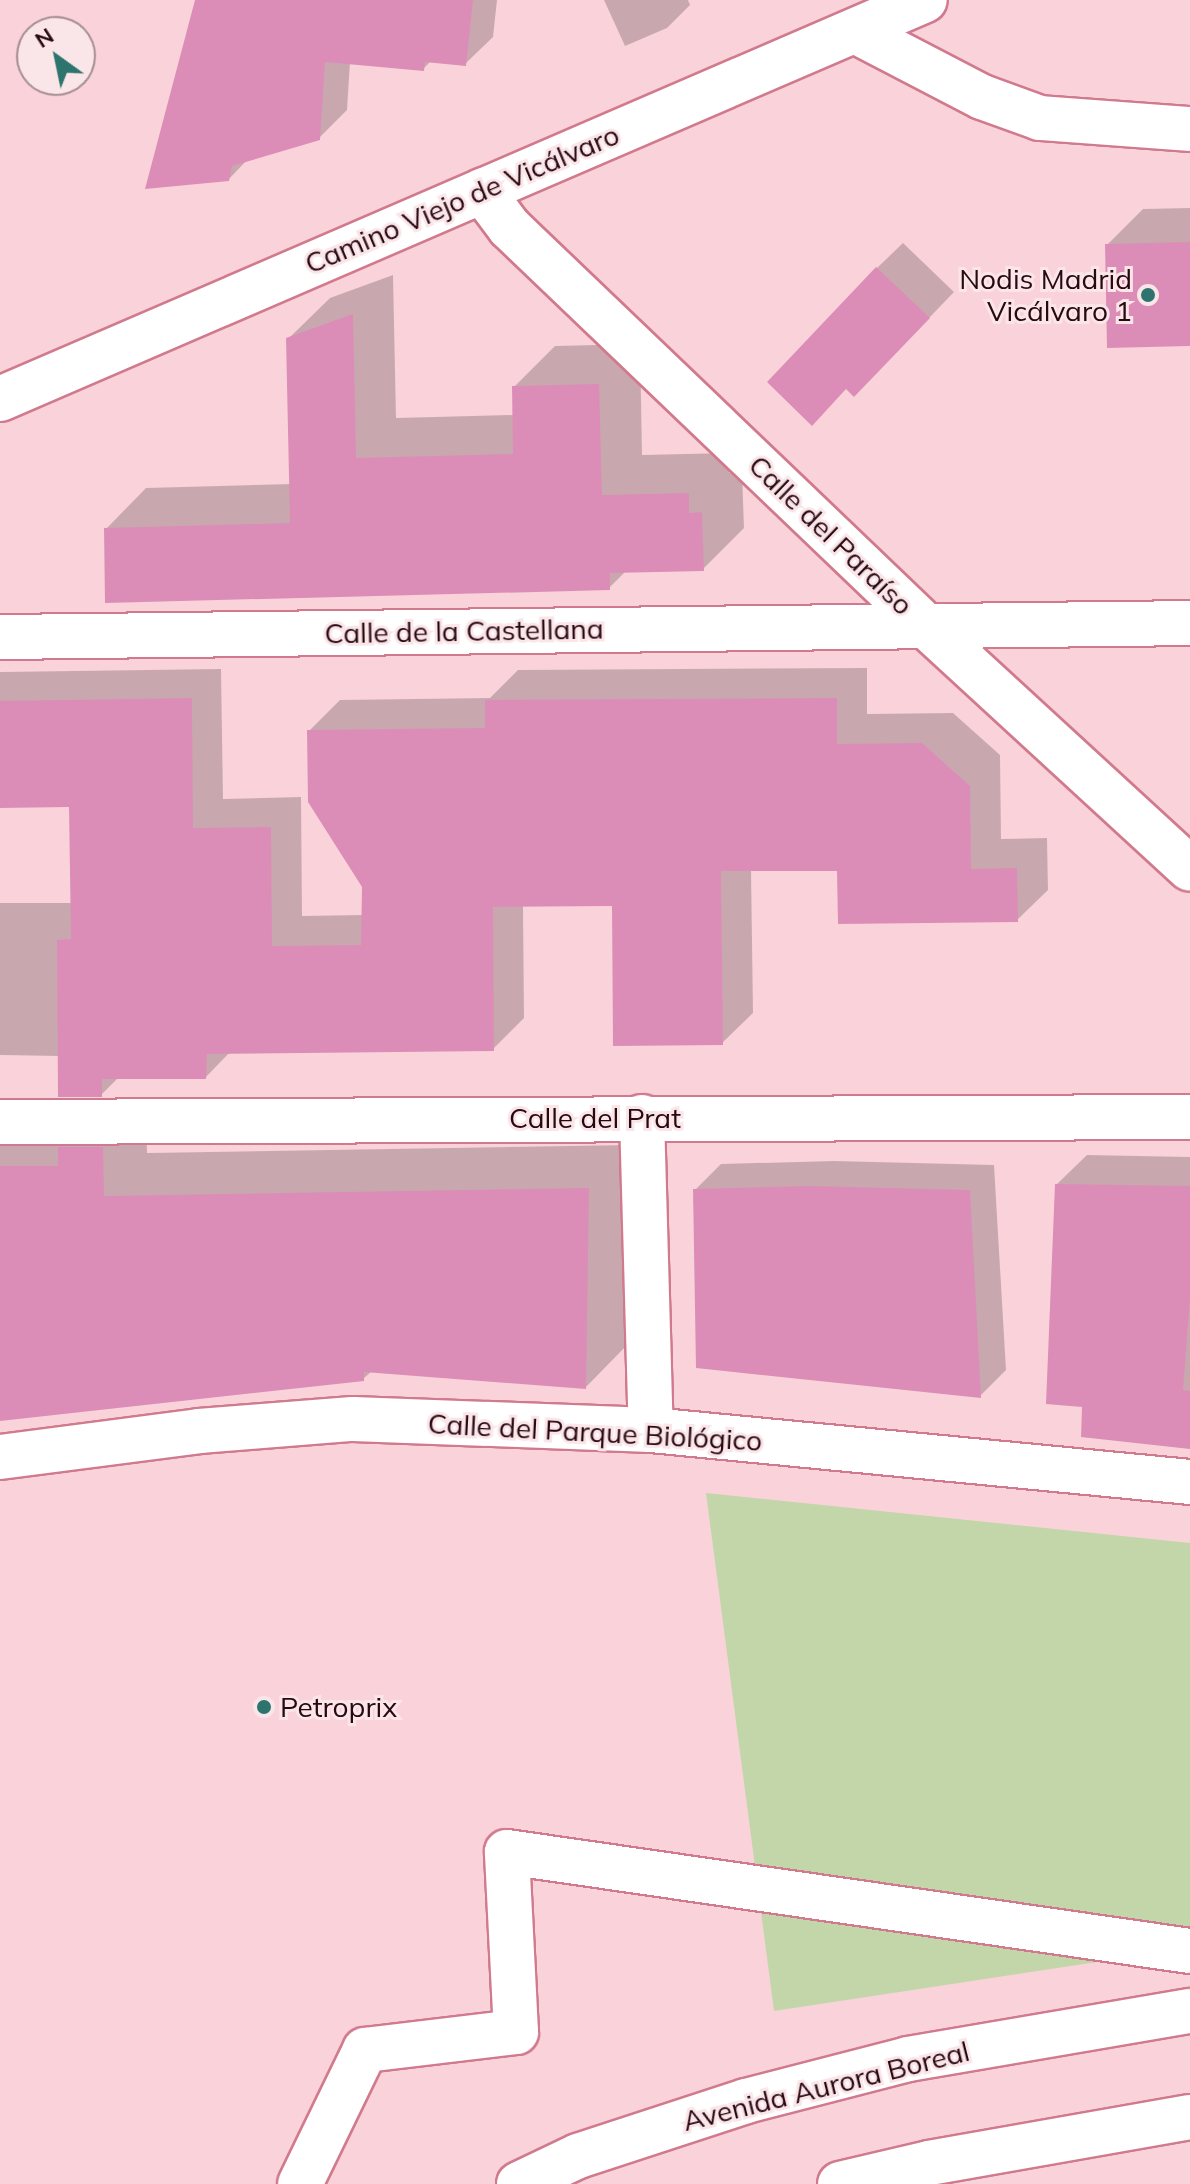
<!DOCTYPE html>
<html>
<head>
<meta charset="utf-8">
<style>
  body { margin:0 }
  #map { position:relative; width:1190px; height:2184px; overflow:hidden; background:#fad3da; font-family:Mulish,sans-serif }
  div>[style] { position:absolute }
  .green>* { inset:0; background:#c3d6aa }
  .shadow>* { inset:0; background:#0003 }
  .building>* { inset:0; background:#dc8db7 }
  .roads { filter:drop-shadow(2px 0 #d17a8d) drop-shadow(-2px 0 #d17a8d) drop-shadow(0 2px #d17a8d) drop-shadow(0 -2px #d17a8d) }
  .minor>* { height:44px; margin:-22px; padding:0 22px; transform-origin:22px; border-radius:22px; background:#fff }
  .major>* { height:44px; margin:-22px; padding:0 22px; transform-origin:22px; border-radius:22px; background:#fff }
  .dots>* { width:22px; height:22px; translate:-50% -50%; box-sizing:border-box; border:4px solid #fae6e9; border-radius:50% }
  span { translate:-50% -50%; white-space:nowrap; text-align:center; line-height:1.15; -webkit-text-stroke:6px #fae6e9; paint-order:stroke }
  .street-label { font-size:28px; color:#280811 }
  .poi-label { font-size:28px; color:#280811 }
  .right { translate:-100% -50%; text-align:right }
  .left { translate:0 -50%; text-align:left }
  .north { position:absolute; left:16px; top:16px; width:80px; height:80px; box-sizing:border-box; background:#fae6e9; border:2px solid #a68d93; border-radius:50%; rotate:327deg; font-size:22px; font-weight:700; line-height:32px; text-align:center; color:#280811 }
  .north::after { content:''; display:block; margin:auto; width:28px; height:36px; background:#2c746d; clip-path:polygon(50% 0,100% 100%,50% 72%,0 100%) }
</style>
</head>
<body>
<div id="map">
  <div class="green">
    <i style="clip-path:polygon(706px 1493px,1190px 1543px,1190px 1948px,774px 2011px)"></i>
  </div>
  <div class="shadow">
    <i style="clip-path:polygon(197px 0,497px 0,493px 37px,465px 64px,431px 61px,423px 69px,350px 62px,347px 110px,319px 138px,248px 159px,229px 179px)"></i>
    <i style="clip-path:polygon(604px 0,688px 0,690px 5px,667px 28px,625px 46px)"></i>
    <i style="clip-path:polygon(1190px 208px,1190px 344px,1107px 245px,1143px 209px)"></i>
    <i style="clip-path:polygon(903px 243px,954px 292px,880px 369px,847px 387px,877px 268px)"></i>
    <i style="clip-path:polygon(393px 275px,396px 418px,514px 415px,514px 387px,555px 346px,640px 344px,642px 455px,729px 453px,729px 473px,742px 472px,744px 528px,703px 569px,626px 571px,609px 588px,106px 529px,146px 488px,292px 484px,288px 339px,330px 298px)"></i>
    <i style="clip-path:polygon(867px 668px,867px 714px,953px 713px,1000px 755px,1001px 839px,1047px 838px,1048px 890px,1017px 920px,839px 869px,751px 869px,753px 1013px,722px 1043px,614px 904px,523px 905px,524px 1018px,493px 1049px,231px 1051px,206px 1077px,119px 1077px,101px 1095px,60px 1056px,0 1055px,0 903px,72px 903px,71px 805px,0 806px,0 672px,221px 669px,223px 799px,301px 797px,302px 916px,364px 915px,364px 886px,309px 731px,340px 700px,490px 698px,518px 670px)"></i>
    <i style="clip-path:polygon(146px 1104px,147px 1153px,632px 1145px,629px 1343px,586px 1387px,372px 1371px,363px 1379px,0 1419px,0 1125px)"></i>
    <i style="clip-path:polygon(1087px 1155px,1190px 1157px,1190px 1445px,1084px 1405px,1057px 1184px)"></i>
    <i style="clip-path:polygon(834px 1161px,994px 1165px,1006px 1370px,980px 1396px,695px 1190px,721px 1164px)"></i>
  </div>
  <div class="building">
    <i style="clip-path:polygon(195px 0,473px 0,466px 66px,425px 62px,424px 71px,325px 62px,320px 140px,232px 166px,229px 181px,145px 189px)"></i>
    <i style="clip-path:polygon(1190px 242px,1190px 346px,1107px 348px,1105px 244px)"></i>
    <i style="clip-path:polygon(876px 267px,930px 318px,854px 397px,846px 389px,812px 426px,767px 382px)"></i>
    <i style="clip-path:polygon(353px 314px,356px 458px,513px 454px,512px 386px,599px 384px,602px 495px,689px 493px,689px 513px,702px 512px,704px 571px,610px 573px,610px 590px,105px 603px,104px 528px,290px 523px,286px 338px)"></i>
    <i style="clip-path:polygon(192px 698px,193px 828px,271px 827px,272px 946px,361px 945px,362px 887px,308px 802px,307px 730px,485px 728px,485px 700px,837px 698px,837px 744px,922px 743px,970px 786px,971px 869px,1017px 868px,1018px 922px,838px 924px,837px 871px,721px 871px,723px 1045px,613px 1046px,612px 906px,493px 907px,494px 1051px,207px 1054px,206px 1079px,102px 1079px,102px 1097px,58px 1097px,57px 940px,71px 939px,69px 807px,0 808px,0 701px)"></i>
    <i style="clip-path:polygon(58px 1147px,103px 1147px,104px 1196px,589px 1188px,586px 1389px,364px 1372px,364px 1381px,0 1421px,0 1166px,58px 1166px)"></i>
    <i style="clip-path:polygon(1055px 1184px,1190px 1186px,1190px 1297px,1183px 1390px,1190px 1391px,1190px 1449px,1081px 1437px,1082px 1407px,1046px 1404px)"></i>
    <i style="clip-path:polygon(808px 1186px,970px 1190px,981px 1398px,696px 1368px,693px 1189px)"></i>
  </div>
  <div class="roads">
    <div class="minor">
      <i style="left:855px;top:31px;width:143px;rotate:27.5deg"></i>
      <i style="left:982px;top:97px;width:62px;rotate:19.9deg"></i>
      <i style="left:1040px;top:118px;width:150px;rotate:4.2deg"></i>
      <i style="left:482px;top:191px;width:45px;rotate:53.1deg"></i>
      <i style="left:509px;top:227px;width:579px;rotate:43.74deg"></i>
      <i style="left:927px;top:627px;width:357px;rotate:42.6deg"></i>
      <i style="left:0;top:399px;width:1007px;rotate:-23.33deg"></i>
      <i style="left:0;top:637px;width:1190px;rotate:-0.67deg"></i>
      <i style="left:642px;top:1117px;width:313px;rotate:88.4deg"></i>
      <i style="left:0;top:1122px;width:1190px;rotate:-0.24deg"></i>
      <i style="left:0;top:1457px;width:201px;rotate:-7.4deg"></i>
      <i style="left:199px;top:1431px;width:154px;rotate:-4.5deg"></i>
      <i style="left:353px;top:1419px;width:298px;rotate:2.1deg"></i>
      <i style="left:651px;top:1430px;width:542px;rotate:5.51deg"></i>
      <i style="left:300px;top:2184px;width:149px;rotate:-64.1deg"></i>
      <i style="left:365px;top:2050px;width:152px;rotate:-6.8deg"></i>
      <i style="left:516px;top:2032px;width:180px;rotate:-92.9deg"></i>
      <i style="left:507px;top:1852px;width:690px;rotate:8.25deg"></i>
    </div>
    <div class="major">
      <i style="left:519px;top:2184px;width:65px;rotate:-25.4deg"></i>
      <i style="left:578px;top:2156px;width:177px;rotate:-18.1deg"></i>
      <i style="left:746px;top:2101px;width:167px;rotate:-14.5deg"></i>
      <i style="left:908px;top:2059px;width:286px;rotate:-9.7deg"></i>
      <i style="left:840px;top:2184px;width:91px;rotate:-13.3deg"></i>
      <i style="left:929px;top:2163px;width:265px;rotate:-10deg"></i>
    </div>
  </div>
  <div class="dots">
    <i style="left:1148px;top:295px;background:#2c746d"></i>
    <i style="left:264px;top:1707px;background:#2c746d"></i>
  </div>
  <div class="street-label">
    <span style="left:462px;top:199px;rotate:-23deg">Camino Viejo de Vicálvaro</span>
    <span style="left:831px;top:535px;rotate:44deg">Calle del Paraíso</span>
    <span style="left:464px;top:631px;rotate:-1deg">Calle de la Castellana</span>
    <span style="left:595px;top:1118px">Calle del Prat</span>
    <span style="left:595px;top:1432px;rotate:3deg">Calle del Parque Biológico</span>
    <span style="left:826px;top:2086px;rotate:-14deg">Avenida Aurora Boreal</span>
  </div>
  <div class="poi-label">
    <span class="right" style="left:1132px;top:295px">Nodis Madrid<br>Vicálvaro 1</span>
    <span class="left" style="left:280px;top:1707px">Petroprix</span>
  </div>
  <div class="north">N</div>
</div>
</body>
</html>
